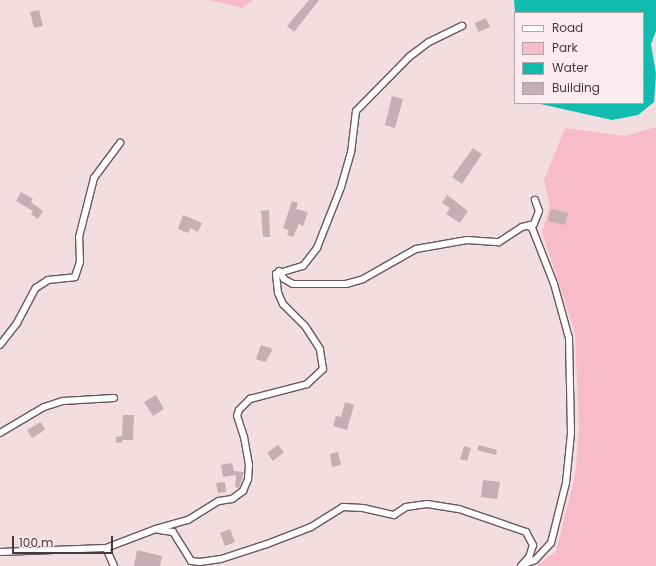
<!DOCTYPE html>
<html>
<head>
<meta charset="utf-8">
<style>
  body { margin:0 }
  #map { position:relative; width:656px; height:566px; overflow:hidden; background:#f2dde1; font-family:Poppins,sans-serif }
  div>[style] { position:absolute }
  .green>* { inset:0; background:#f7bbca }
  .water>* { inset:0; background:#11bcaf }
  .building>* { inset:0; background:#c4b0b4 }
  .roads { filter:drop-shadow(1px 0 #69575b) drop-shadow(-1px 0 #69575b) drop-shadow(0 1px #69575b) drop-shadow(0 -1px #69575b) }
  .street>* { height:6px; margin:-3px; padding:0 3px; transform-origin:3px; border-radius:3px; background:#fff }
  span { translate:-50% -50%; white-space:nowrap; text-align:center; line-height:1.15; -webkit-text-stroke:3px #fdebef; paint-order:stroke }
  .legend { position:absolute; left:514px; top:12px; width:130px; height:92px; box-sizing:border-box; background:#fdebef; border:1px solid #b3a4a7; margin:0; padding:5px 7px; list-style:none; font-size:12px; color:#433a3c }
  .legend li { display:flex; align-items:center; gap:8px; height:20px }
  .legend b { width:20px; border:1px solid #b3a4a7 }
  .scale { position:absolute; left:12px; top:536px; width:101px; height:18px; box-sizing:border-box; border:2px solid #433a3c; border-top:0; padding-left:5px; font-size:12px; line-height:14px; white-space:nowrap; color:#433a3c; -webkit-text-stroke:3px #fdebef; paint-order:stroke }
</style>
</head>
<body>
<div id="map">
  <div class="green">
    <i style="clip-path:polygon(209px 0,253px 0,242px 8px)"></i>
    <i style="clip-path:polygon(656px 127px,656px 566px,537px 566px,556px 551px,575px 476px,579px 429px,575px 333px,542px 232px,550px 207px,544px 180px,565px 128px,625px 136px)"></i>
  </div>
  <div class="water">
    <i style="clip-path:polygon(514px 0,656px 0,656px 31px,651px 44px,656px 74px,654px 102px,638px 115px,612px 120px,536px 103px,643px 103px,643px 13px,515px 13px)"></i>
  </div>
  <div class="building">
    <i style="clip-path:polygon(309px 0,319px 0,294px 32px,287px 26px)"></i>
    <i style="clip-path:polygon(39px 10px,43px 26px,34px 28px,30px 12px)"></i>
    <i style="clip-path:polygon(486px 18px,490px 27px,478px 32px,475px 23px)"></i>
    <i style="clip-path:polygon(392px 96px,403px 99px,395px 128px,385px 125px)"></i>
    <i style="clip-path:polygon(473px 148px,482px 154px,462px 184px,452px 177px)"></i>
    <i style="clip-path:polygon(21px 192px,33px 199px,31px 202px,43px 211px,38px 219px,31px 214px,33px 211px,16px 201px)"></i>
    <i style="clip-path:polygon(447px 195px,468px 211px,460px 223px,446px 214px,450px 208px,442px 203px)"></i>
    <i style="clip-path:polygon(292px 201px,298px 203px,296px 209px,308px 212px,303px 226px,299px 224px,293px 237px,287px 235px,289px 230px,283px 228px)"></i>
    <i style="clip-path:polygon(551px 209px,568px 213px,565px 225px,548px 221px)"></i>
    <i style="clip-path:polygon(269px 210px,270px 237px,263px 237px,261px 211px)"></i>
    <i style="clip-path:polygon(183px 215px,202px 223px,198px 232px,190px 228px,188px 233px,178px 229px)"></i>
    <i style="clip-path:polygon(261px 345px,271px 348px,272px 351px,265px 362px,256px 359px)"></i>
    <i style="clip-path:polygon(156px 395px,164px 409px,153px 416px,144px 402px)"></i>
    <i style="clip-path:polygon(345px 402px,354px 405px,347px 430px,333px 426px,336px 416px,341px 417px)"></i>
    <i style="clip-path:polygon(123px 415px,134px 415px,133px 440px,122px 440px,123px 442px,116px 443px,116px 437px,122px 436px)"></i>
    <i style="clip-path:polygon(41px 422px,45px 430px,32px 438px,27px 430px)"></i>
    <i style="clip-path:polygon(278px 445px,284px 452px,273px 461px,267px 453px)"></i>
    <i style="clip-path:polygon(479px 445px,497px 450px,496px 455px,477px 450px)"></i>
    <i style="clip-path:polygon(464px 446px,471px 448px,467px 461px,460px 459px)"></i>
    <i style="clip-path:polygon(338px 452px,341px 465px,332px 467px,330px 454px)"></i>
    <i style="clip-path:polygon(232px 463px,234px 471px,244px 472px,239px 488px,235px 487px,236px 475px,223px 477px,221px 465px)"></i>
    <i style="clip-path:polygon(483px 480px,500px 482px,497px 499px,481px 497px)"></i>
    <i style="clip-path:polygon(225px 482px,226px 492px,218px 493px,216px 483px)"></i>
    <i style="clip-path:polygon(230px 529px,235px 542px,225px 546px,220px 533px)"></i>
    <i style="clip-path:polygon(137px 550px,162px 556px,160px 566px,134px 566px)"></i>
  </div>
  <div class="roads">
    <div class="street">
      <i style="left:279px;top:271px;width:9px;rotate:58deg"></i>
      <i style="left:284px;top:279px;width:10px;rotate:29deg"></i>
      <i style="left:293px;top:284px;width:53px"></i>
      <i style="left:346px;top:284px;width:18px;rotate:-16deg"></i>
      <i style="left:363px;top:279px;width:61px;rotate:-29.5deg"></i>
      <i style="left:416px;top:249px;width:52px;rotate:-10deg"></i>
      <i style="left:467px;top:240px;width:32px;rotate:4deg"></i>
      <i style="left:499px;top:242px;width:27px;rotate:-33deg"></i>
      <i style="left:522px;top:227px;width:12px;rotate:-14deg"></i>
      <i style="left:534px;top:224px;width:14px;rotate:-69deg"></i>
      <i style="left:539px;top:211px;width:12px;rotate:-110deg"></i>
      <i style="left:0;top:345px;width:28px;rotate:-52deg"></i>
      <i style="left:17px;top:323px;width:40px;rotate:-62deg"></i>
      <i style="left:36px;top:288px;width:14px;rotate:-34deg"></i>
      <i style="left:48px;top:280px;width:27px;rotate:-6deg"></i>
      <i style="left:75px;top:277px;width:16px;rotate:-72deg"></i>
      <i style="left:80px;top:262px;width:25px;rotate:-92deg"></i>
      <i style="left:79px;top:237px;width:61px;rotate:-75.7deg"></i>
      <i style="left:94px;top:178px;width:44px;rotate:-53.4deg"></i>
      <i style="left:0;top:433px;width:51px;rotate:-30.6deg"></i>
      <i style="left:44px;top:407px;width:20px;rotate:-18deg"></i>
      <i style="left:63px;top:401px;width:51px;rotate:-3.4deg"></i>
      <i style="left:159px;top:530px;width:14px;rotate:8deg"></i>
      <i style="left:173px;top:532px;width:34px;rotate:58deg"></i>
      <i style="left:191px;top:561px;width:9px;rotate:6deg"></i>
      <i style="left:200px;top:562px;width:21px;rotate:-8deg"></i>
      <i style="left:221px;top:559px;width:48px;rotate:-18.1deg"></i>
      <i style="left:267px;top:544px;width:47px;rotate:-21.1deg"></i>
      <i style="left:311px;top:527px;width:38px;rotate:-32deg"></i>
      <i style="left:343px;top:507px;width:20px;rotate:3deg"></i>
      <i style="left:363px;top:508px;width:32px;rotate:13deg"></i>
      <i style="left:394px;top:515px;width:14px;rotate:-34deg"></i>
      <i style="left:406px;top:507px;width:21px;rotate:-8deg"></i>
      <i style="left:427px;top:504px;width:32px;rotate:9deg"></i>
      <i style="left:459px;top:509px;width:71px;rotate:18.9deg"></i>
      <i style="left:526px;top:532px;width:15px;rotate:62deg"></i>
      <i style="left:533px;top:545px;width:13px;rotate:108deg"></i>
      <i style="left:529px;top:557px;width:12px;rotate:132deg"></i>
      <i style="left:106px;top:548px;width:20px;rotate:66deg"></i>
      <i style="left:0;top:552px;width:106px;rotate:-2.2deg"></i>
      <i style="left:106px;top:548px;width:53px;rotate:-20.8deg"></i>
      <i style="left:156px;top:529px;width:33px;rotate:-16deg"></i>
      <i style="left:188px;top:520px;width:36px;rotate:-32deg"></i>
      <i style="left:219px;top:501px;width:13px;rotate:-9deg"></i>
      <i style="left:232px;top:499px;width:14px;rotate:-36deg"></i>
      <i style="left:243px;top:491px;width:13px;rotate:-67deg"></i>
      <i style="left:248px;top:479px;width:14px;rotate:-86deg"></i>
      <i style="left:249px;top:465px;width:28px;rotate:-100deg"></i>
      <i style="left:244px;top:437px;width:22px;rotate:-108deg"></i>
      <i style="left:237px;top:416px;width:6px;rotate:-72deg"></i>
      <i style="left:239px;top:410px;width:16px;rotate:-45deg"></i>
      <i style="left:250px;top:399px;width:59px;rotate:-14.7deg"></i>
      <i style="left:307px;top:384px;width:22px;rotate:-43deg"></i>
      <i style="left:323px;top:369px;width:20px;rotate:-99deg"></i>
      <i style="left:320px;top:349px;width:27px;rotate:-123deg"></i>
      <i style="left:305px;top:326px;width:31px;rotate:-135deg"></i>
      <i style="left:283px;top:304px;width:12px;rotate:-114deg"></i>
      <i style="left:278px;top:293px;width:19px;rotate:-96deg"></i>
      <i style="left:276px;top:274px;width:28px;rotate:-17deg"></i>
      <i style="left:303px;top:266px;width:23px;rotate:-52deg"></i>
      <i style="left:317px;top:248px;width:66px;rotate:-68.5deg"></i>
      <i style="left:341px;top:187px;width:35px;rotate:-74deg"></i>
      <i style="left:351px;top:153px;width:42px;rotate:-83.2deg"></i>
      <i style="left:356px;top:111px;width:76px;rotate:-45.5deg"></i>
      <i style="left:409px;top:57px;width:25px;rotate:-37deg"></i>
      <i style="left:429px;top:42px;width:37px;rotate:-26deg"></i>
      <i style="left:524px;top:564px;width:12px;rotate:-20deg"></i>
      <i style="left:535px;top:560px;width:23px;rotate:-47deg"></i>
      <i style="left:551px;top:543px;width:62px;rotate:-76deg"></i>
      <i style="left:566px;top:483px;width:50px;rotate:-84.3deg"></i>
      <i style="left:571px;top:433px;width:95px;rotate:-91.2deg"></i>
      <i style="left:569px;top:338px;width:56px;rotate:-105.5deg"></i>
      <i style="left:554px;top:284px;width:60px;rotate:-111.4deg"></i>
      <i style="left:532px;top:228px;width:4px;rotate:-153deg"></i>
    </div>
  </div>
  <ul class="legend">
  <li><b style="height:5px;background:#fff"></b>Road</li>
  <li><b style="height:11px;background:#f7bbca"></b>Park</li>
  <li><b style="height:11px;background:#11bcaf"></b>Water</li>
  <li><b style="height:11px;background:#c4b0b4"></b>Building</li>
  </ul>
  <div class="scale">100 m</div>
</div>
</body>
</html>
